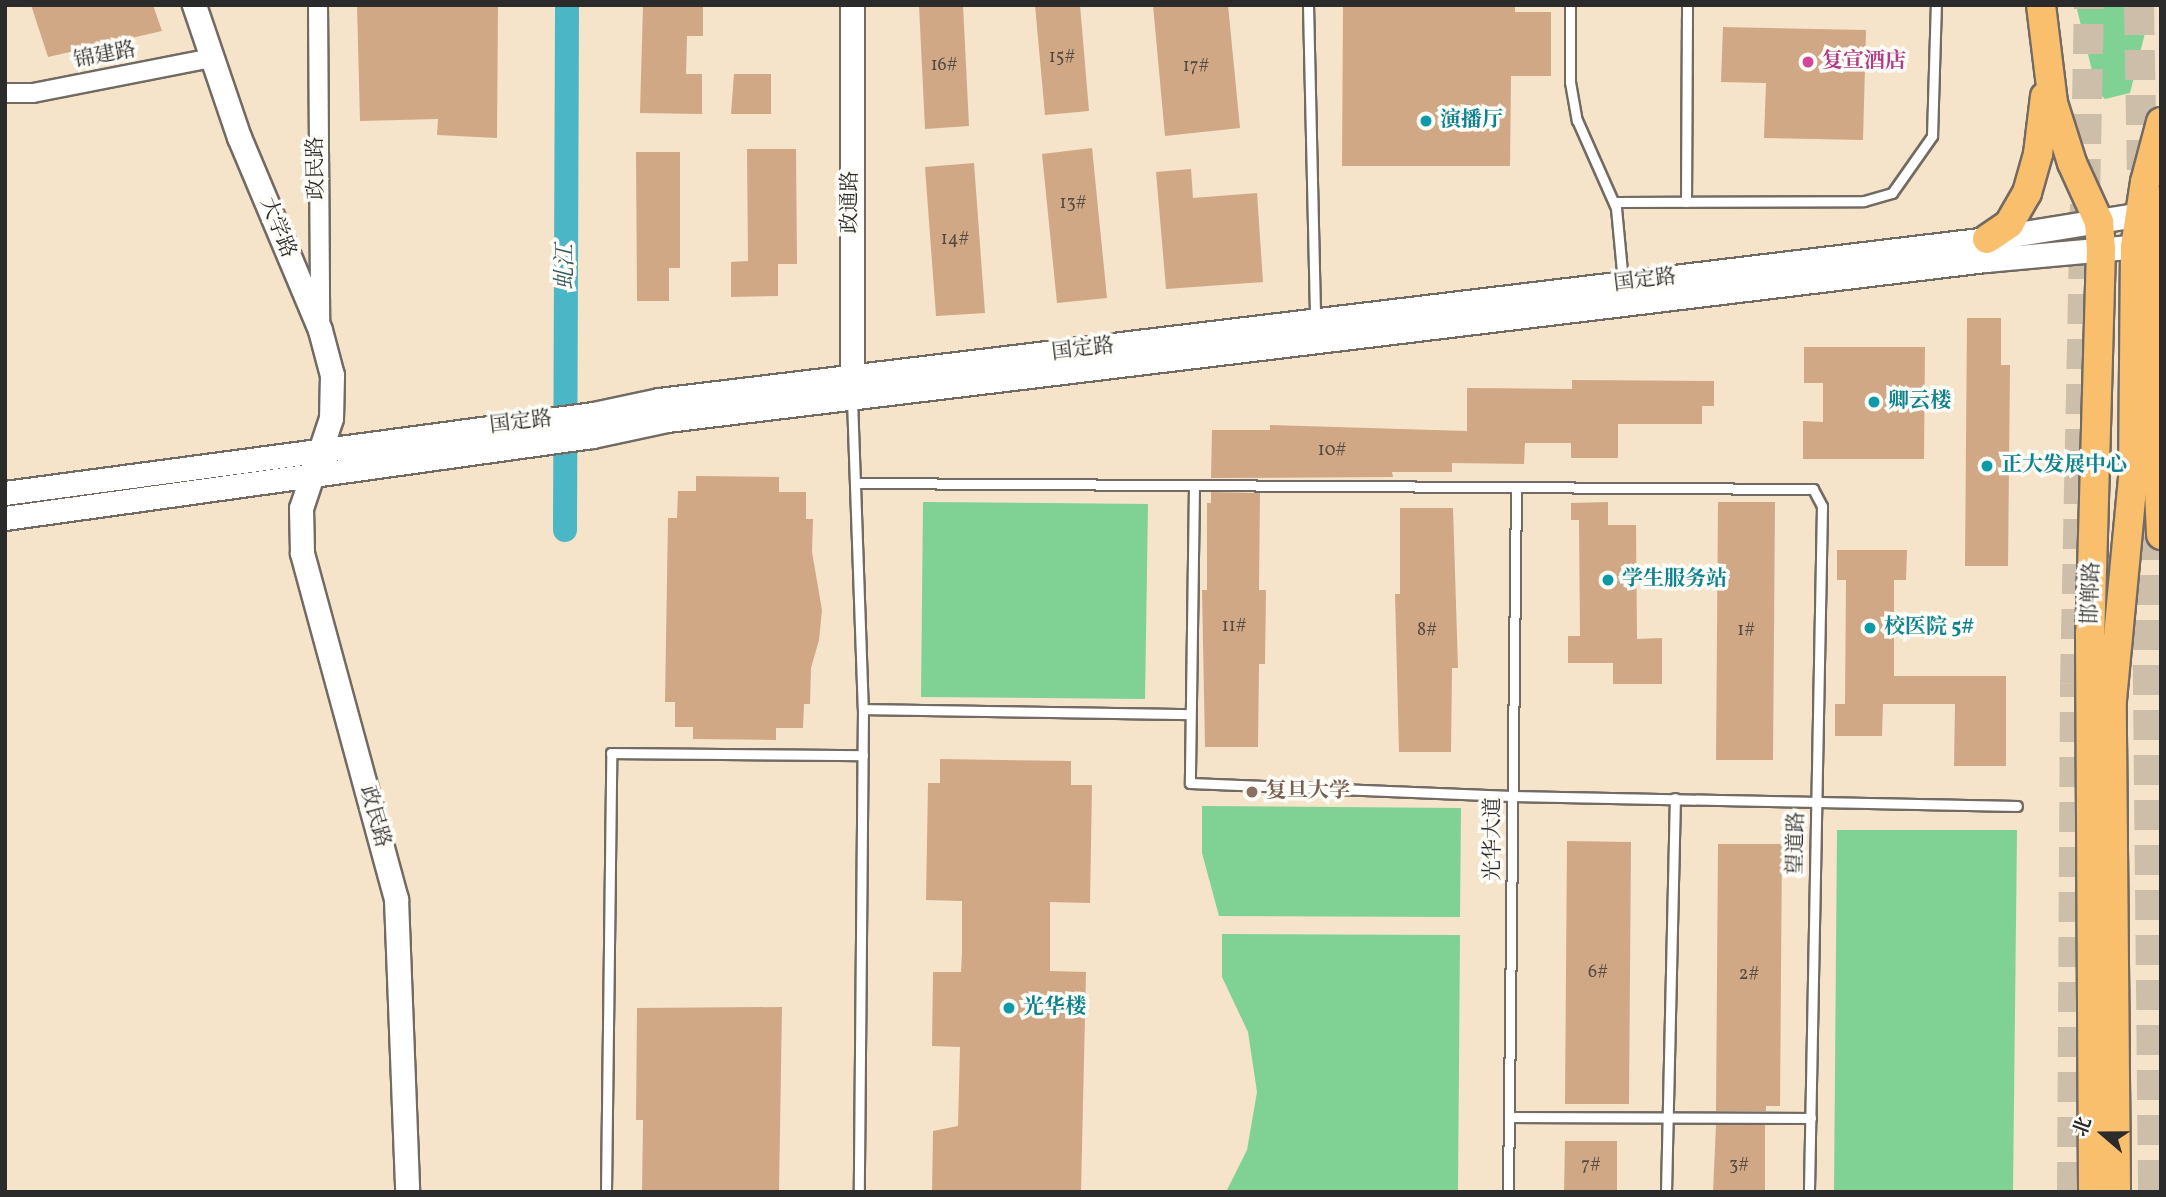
<!DOCTYPE html>
<html>
<head>
<meta charset="utf-8">
<style>
  body { margin:0 }
  #map { position:relative; width:2166px; height:1197px; overflow:hidden; background:#f5e3ca; font-family:Vollkorn,"Noto Serif SC",serif }
  div>[style] { position:absolute }
  .green>* { inset:0; background:#7fd293 }
  .canal>* { height:24px; margin:-12px; padding:0 12px; transform-origin:12px; border-radius:12px; background:#4bb7c6 }
  .building>* { inset:0; background:#d1a885 }
  .trunk-tunnel>* { height:30px; margin-top:-15px; transform-origin:0; background:repeating-linear-gradient(90deg,#cdbeaa 0 30px,transparent 0 45px) }
  .roads { filter:drop-shadow(2px 0 #726b63) drop-shadow(-2px 0 #726b63) drop-shadow(0 2px #726b63) drop-shadow(0 -2px #726b63) }
  .service>* { height:9px; margin:-4.5px; padding:0 4.5px; transform-origin:4.5px; border-radius:4.5px; background:#fff }
  .minor>* { height:18px; margin:-9px; padding:0 9px; transform-origin:9px; border-radius:9px; background:#fff }
  .tertiary>* { height:23px; margin:-11.5px; padding:0 11.5px; transform-origin:11.5px; border-radius:11.5px; background:#fff }
  .primary>* { height:28px; margin:-14px; padding:0 14px; transform-origin:14px; border-radius:14px; background:#f9bf6d }
  .dots>* { width:19px; height:19px; translate:-50% -50%; box-sizing:border-box; border:4px solid #fdfcf7; border-radius:50% }
  span { translate:-50% -50%; white-space:nowrap; text-align:center; line-height:1.15; -webkit-text-stroke:7px #fdfcf7; paint-order:stroke }
  .number-label { font-size:18px; color:#544a42 }
  .number-label span { -webkit-text-stroke-width:0 }
  .street-label { font-size:21px; color:#2b2b2b }
  .hotel-label { font-size:21px; color:#b23c85; font-weight:700 }
  .left { translate:0 -50%; text-align:left }
  .culture-label { font-size:21px; color:#0d838f; font-weight:700 }
  .education-label { font-size:21px; color:#785e54; font-weight:700 }
  .water-label { font-size:23px; color:#365c61; font-style:italic }
  .frame { position:absolute; inset:0; border:7px solid #2b2b2b; pointer-events:none }
  .north { position:absolute; left:2068px; top:1099px; width:70px; height:70px; -webkit-text-stroke:5px #fdfcf7; paint-order:stroke; rotate:290deg; font-size:19px; font-weight:700; line-height:28px; text-align:center; color:#2b2b2b }
  .north::after { content:''; display:block; margin:auto; width:24px; height:32px; background:#2b2b2b; clip-path:polygon(50% 0,100% 100%,50% 72%,0 100%) }
</style>
</head>
<body>
<div id="map">
  <div class="green">
    <i style="clip-path:polygon(2076px 5px,2152px 5px,2130px 93px,2105px 99px,2097px 91px)"></i>
    <i style="clip-path:polygon(923px 502px,1148px 504px,1145px 699px,921px 697px)"></i>
    <i style="clip-path:polygon(1202px 806px,1461px 808px,1460px 917px,1219px 916px,1202px 853px)"></i>
    <i style="clip-path:polygon(1837px 830px,2017px 830px,2013px 1192px,1834px 1192px)"></i>
    <i style="clip-path:polygon(1222px 934px,1460px 935px,1458px 1192px,1226px 1192px,1247px 1150px,1257px 1092px,1248px 1032px,1222px 977px)"></i>
  </div>
  <div class="canal">
    <i style="left:565px;top:530px;width:525px;rotate:-89.78deg"></i>
  </div>
  <div class="building">
    <i style="clip-path:polygon(31px 5px,153px 5px,162px 31px,48px 57px)"></i>
    <i style="clip-path:polygon(357px 5px,498px 5px,497px 138px,437px 135px,438px 119px,360px 121px)"></i>
    <i style="clip-path:polygon(643px 5px,703px 5px,703px 36px,687px 36px,686px 74px,702px 74px,702px 114px,640px 113px)"></i>
    <i style="clip-path:polygon(919px 5px,963px 5px,969px 126px,925px 129px)"></i>
    <i style="clip-path:polygon(1035px 5px,1080px 5px,1089px 111px,1045px 115px)"></i>
    <i style="clip-path:polygon(1153px 5px,1228px 5px,1240px 128px,1165px 136px)"></i>
    <i style="clip-path:polygon(1343px 5px,1515px 5px,1515px 12px,1551px 12px,1551px 76px,1511px 76px,1510px 166px,1342px 166px)"></i>
    <i style="clip-path:polygon(1723px 27px,1866px 30px,1863px 140px,1764px 138px,1766px 83px,1721px 82px)"></i>
    <i style="clip-path:polygon(734px 74px,771px 74px,771px 114px,731px 114px)"></i>
    <i style="clip-path:polygon(1092px 148px,1107px 298px,1057px 303px,1042px 154px)"></i>
    <i style="clip-path:polygon(747px 149px,796px 149px,797px 264px,778px 264px,778px 296px,731px 297px,731px 262px,748px 261px)"></i>
    <i style="clip-path:polygon(636px 152px,680px 152px,680px 268px,669px 268px,669px 301px,637px 301px)"></i>
    <i style="clip-path:polygon(974px 163px,985px 313px,936px 316px,925px 167px)"></i>
    <i style="clip-path:polygon(1191px 169px,1193px 198px,1257px 193px,1263px 282px,1166px 289px,1156px 172px)"></i>
    <i style="clip-path:polygon(1967px 318px,2001px 318px,2001px 365px,2010px 365px,2008px 566px,1965px 566px)"></i>
    <i style="clip-path:polygon(1804px 347px,1925px 347px,1924px 459px,1803px 459px,1803px 421px,1823px 422px,1823px 383px,1804px 383px)"></i>
    <i style="clip-path:polygon(1572px 380px,1714px 381px,1714px 406px,1702px 406px,1702px 424px,1618px 424px,1618px 458px,1571px 458px,1571px 443px,1525px 443px,1524px 464px,1452px 463px,1452px 472px,1392px 472px,1393px 477px,1211px 478px,1212px 430px,1270px 430px,1270px 425px,1467px 431px,1467px 388px,1572px 389px)"></i>
    <i style="clip-path:polygon(696px 476px,779px 477px,779px 492px,806px 492px,806px 519px,813px 519px,812px 552px,822px 610px,819px 640px,811px 668px,810px 704px,804px 704px,803px 728px,776px 728px,776px 740px,693px 739px,693px 727px,675px 727px,675px 702px,665px 702px,668px 518px,677px 518px,678px 491px,696px 491px)"></i>
    <i style="clip-path:polygon(1211px 492px,1260px 493px,1259px 590px,1266px 590px,1265px 664px,1259px 664px,1258px 747px,1205px 747px,1202px 590px,1207px 590px,1207px 503px,1211px 503px)"></i>
    <i style="clip-path:polygon(1608px 502px,1608px 525px,1636px 525px,1637px 639px,1662px 638px,1662px 684px,1613px 684px,1613px 663px,1568px 663px,1568px 636px,1580px 636px,1579px 520px,1571px 520px,1571px 503px)"></i>
    <i style="clip-path:polygon(1718px 502px,1775px 502px,1773px 760px,1716px 760px)"></i>
    <i style="clip-path:polygon(1400px 508px,1453px 508px,1458px 668px,1452px 668px,1451px 752px,1399px 752px,1395px 594px,1400px 594px)"></i>
    <i style="clip-path:polygon(1837px 550px,1907px 550px,1906px 580px,1894px 580px,1894px 676px,2006px 676px,2006px 766px,1954px 766px,1955px 704px,1883px 704px,1882px 736px,1835px 736px,1835px 704px,1845px 704px,1846px 580px,1837px 580px)"></i>
    <i style="clip-path:polygon(940px 759px,1071px 761px,1071px 785px,1092px 785px,1090px 903px,1050px 902px,1050px 971px,1086px 972px,1081px 1192px,932px 1192px,933px 1131px,958px 1126px,960px 1047px,932px 1046px,933px 972px,961px 972px,962px 954px,962px 901px,926px 900px,928px 783px,940px 783px)"></i>
    <i style="clip-path:polygon(1567px 841px,1631px 842px,1629px 1104px,1565px 1104px)"></i>
    <i style="clip-path:polygon(1718px 844px,1782px 844px,1780px 1106px,1766px 1106px,1766px 1111px,1716px 1111px)"></i>
    <i style="clip-path:polygon(782px 1007px,779px 1192px,642px 1192px,643px 1120px,636px 1120px,637px 1008px)"></i>
    <i style="clip-path:polygon(1716px 1125px,1765px 1125px,1765px 1192px,1713px 1192px)"></i>
    <i style="clip-path:polygon(1565px 1141px,1617px 1141px,1617px 1192px,1564px 1192px)"></i>
  </div>
  <div class="trunk-tunnel">
    <i style="left:2139px;top:5px;width:175px;rotate:89deg"></i>
    <i style="left:2146px;top:485px;width:707px;rotate:89.43deg"></i>
    <i style="left:2072px;top:1192px;width:508px;rotate:-89.66deg"></i>
    <i style="left:2075px;top:684px;width:679px;rotate:-88.82deg"></i>
  </div>
  <div class="roads">
    <div class="service">
      <i style="left:1308px;top:5px;width:313px;rotate:88.7deg"></i>
      <i style="left:1570px;top:5px;width:77px;rotate:90deg"></i>
      <i style="left:1570px;top:82px;width:39px;rotate:80deg"></i>
      <i style="left:1577px;top:120px;width:96px;rotate:66.1deg"></i>
      <i style="left:1616px;top:208px;width:74px;rotate:84.6deg"></i>
      <i style="left:1614px;top:202px;width:250px;rotate:-0.2deg"></i>
      <i style="left:1864px;top:201px;width:29px;rotate:-16deg"></i>
      <i style="left:1892px;top:193px;width:70px;rotate:-54.9deg"></i>
      <i style="left:1932px;top:136px;width:131px;rotate:-88.3deg"></i>
      <i style="left:1686px;top:202px;width:197px;rotate:-89.7deg"></i>
      <i style="left:852px;top:399px;width:310px;rotate:88deg"></i>
      <i style="left:863px;top:709px;width:483px;rotate:90.5deg"></i>
      <i style="left:856px;top:483px;width:957px;rotate:0.36deg"></i>
      <i style="left:1813px;top:489px;width:19px;rotate:62deg"></i>
      <i style="left:1822px;top:506px;width:686px;rotate:91.09deg"></i>
      <i style="left:1194px;top:486px;width:297px;rotate:90.8deg"></i>
      <i style="left:1190px;top:783px;width:322px;rotate:2.3deg"></i>
      <i style="left:1512px;top:796px;width:505px;rotate:1.13deg"></i>
      <i style="left:863px;top:709px;width:327px;rotate:0.9deg"></i>
      <i style="left:1509px;top:1117px;width:302px;rotate:0.2deg"></i>
      <i style="left:606px;top:1192px;width:439px;rotate:-89.3deg"></i>
      <i style="left:611px;top:753px;width:252px;rotate:0.5deg"></i>
      <i style="left:1508px;top:1192px;width:705px;rotate:-89.35deg"></i>
      <i style="left:1666px;top:1192px;width:394px;rotate:-88.7deg"></i>
    </div>
    <div class="minor">
      <i style="left:318px;top:5px;width:318px;rotate:89.6deg"></i>
      <i style="left:5px;top:93px;width:28px"></i>
      <i style="left:33px;top:93px;width:182px;rotate:-11.1deg"></i>
    </div>
    <div class="tertiary">
      <i style="left:194px;top:5px;width:139px;rotate:71.2deg"></i>
      <i style="left:239px;top:137px;width:209px;rotate:67.2deg"></i>
      <i style="left:320px;top:330px;width:47px;rotate:75.1deg"></i>
      <i style="left:332px;top:375px;width:43px;rotate:91.3deg"></i>
      <i style="left:331px;top:418px;width:95px;rotate:108.4deg"></i>
      <i style="left:301px;top:508px;width:45px;rotate:88.7deg"></i>
      <i style="left:302px;top:553px;width:359px;rotate:74.8deg"></i>
      <i style="left:396px;top:899px;width:293px;rotate:87.8deg"></i>
      <i style="left:852px;top:394px;width:389px;rotate:-90deg"></i>
      <i style="left:5px;top:493px;width:593px;rotate:-7.65deg"></i>
      <i style="left:593px;top:414px;width:67px;rotate:-12deg"></i>
      <i style="left:659px;top:400px;width:1338px;rotate:-6.91deg"></i>
      <i style="left:1987px;top:239px;width:168px;rotate:-9.2deg"></i>
      <i style="left:5px;top:518px;width:593px;rotate:-7.95deg"></i>
      <i style="left:592px;top:436px;width:77px;rotate:-12deg"></i>
      <i style="left:667px;top:420px;width:1329px;rotate:-6.92deg"></i>
      <i style="left:1986px;top:260px;width:166px;rotate:-5.2deg"></i>
    </div>
    <div class="primary">
      <i style="left:2041px;top:5px;width:99px;rotate:83deg"></i>
      <i style="left:2053px;top:103px;width:63px;rotate:72.4deg"></i>
      <i style="left:2072px;top:163px;width:65px;rotate:65.4deg"></i>
      <i style="left:2099px;top:222px;width:27px;rotate:86deg"></i>
      <i style="left:2101px;top:249px;width:384px;rotate:91.6deg"></i>
      <i style="left:2090px;top:633px;width:559px;rotate:89.69deg"></i>
      <i style="left:2161px;top:201px;width:226px;rotate:91.3deg"></i>
      <i style="left:2156px;top:427px;width:108px;rotate:87.3deg"></i>
      <i style="left:1987px;top:239px;width:27px;rotate:-34deg"></i>
      <i style="left:2009px;top:224px;width:36px;rotate:-60deg"></i>
      <i style="left:2027px;top:193px;width:41px;rotate:-74.2deg"></i>
      <i style="left:2038px;top:154px;width:58px;rotate:-83.1deg"></i>
      <i style="left:2116px;top:1192px;width:492px;rotate:-90.5deg"></i>
      <i style="left:2112px;top:700px;width:223px;rotate:-84.6deg"></i>
      <i style="left:2133px;top:478px;width:231px;rotate:-89.5deg"></i>
      <i style="left:2135px;top:247px;width:66px;rotate:-81.3deg"></i>
      <i style="left:2145px;top:182px;width:62px;rotate:-75.1deg"></i>
    </div>
  </div>
  <div class="dots">
    <i style="left:1808px;top:62px;background:#d1479c"></i>
    <i style="left:1426px;top:121px;background:#0f9aa8"></i>
    <i style="left:1874px;top:402px;background:#0f9aa8"></i>
    <i style="left:1987px;top:466px;background:#0f9aa8"></i>
    <i style="left:1608px;top:580px;background:#0f9aa8"></i>
    <i style="left:1870px;top:628px;background:#0f9aa8"></i>
    <i style="left:1252px;top:792px;background:#8d6e63"></i>
    <i style="left:1009px;top:1008px;background:#0f9aa8"></i>
  </div>
  <div class="number-label">
    <span style="left:1062px;top:58px">15#</span>
    <span style="left:944px;top:66px">16#</span>
    <span style="left:1196px;top:67px">17#</span>
    <span style="left:1073px;top:204px">13#</span>
    <span style="left:955px;top:240px">14#</span>
    <span style="left:1332px;top:451px">10#</span>
    <span style="left:1234px;top:627px">11#</span>
    <span style="left:1427px;top:631px">8#</span>
    <span style="left:1746px;top:631px">1#</span>
    <span style="left:1598px;top:973px">6#</span>
    <span style="left:1749px;top:975px">2#</span>
    <span style="left:1591px;top:1166px">7#</span>
    <span style="left:1739px;top:1166px">3#</span>
  </div>
  <div class="street-label">
    <span style="left:105px;top:56px;rotate:-11deg">锦建路</span>
    <span style="left:317px;top:168px;rotate:-91deg">政民路</span>
    <span style="left:851px;top:202px;rotate:-90deg">政通路</span>
    <span style="left:277px;top:228px;rotate:68deg">大学路</span>
    <span style="left:1645px;top:281px;rotate:-7deg">国定路</span>
    <span style="left:1083px;top:350px;rotate:-7deg">国定路</span>
    <span style="left:521px;top:423px;rotate:-7deg">国定路</span>
    <span style="left:2092px;top:593px;rotate:-88deg">邯郸路</span>
    <span style="left:374px;top:817px;rotate:74deg">政民路</span>
    <span style="left:1494px;top:839px;rotate:-90deg">光华大道</span>
    <span style="left:1797px;top:843px;rotate:-89deg">望道路</span>
  </div>
  <div class="hotel-label">
    <span class="left" style="left:1822px;top:62px">复宣酒店</span>
  </div>
  <div class="culture-label">
    <span class="left" style="left:1440px;top:121px">演播厅</span>
    <span class="left" style="left:1888px;top:402px">卿云楼</span>
    <span class="left" style="left:2001px;top:466px">正大发展中心</span>
    <span class="left" style="left:1622px;top:580px">学生服务站</span>
    <span class="left" style="left:1884px;top:628px">校医院 5#</span>
    <span class="left" style="left:1023px;top:1008px">光华楼</span>
  </div>
  <div class="education-label">
    <span class="left" style="left:1266px;top:792px">复旦大学</span>
  </div>
  <div class="water-label">
    <span style="left:566px;top:267px;rotate:-90deg">虬江</span>
  </div>
  <div class="frame"></div>
  <div class="north">北</div>
</div>
</body>
</html>
